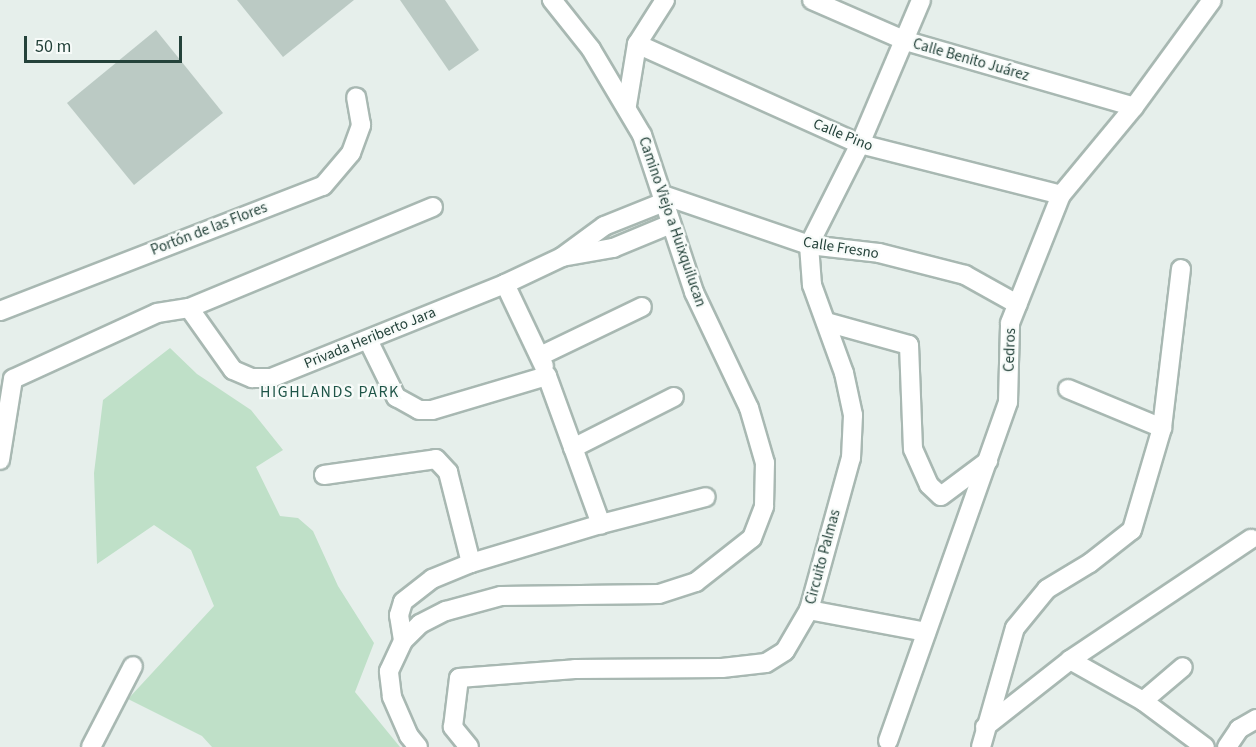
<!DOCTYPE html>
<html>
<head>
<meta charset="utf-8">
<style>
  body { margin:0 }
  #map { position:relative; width:1256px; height:747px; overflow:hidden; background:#e6efeb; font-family:"Source Sans 3",sans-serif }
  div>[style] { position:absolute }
  .green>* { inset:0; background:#bfe0c8 }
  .building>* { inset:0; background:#bbcac4 }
  .roads { filter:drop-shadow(2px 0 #a8b8b2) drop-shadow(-2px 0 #a8b8b2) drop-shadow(0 2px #a8b8b2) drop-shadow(0 -2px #a8b8b2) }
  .street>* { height:18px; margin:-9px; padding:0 9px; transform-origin:9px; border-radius:9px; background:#fff }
  .secondary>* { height:18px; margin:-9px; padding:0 9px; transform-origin:9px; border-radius:9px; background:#fff }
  span { translate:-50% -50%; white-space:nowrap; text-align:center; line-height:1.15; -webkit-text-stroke:4.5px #f7fbf9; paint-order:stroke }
  .street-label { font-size:15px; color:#24423a }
  .neighbourhood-label { font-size:16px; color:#1f5548; letter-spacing:1.5px }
  .scale { position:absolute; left:24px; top:36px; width:158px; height:27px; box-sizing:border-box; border:3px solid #24423a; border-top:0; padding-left:8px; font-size:18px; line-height:21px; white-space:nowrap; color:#24423a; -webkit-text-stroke:4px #f7fbf9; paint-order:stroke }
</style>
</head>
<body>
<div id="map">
  <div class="green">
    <i style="clip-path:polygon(170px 348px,197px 374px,251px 410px,283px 450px,256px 467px,280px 516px,298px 518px,313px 531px,338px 586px,374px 643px,355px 692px,400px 747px,212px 747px,202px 736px,128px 699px,214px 606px,191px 550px,154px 525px,97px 564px,94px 473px,103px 400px)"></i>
  </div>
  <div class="building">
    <i style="clip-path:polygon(237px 0,354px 0,283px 57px)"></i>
    <i style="clip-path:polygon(400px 0,445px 0,479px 50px,449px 71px)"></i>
    <i style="clip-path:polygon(156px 30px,223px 113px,134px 185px,67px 103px)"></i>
  </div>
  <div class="roads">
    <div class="street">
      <i style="left:812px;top:0;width:103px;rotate:23.6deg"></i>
      <i style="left:906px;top:41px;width:237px;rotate:16.1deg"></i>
      <i style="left:637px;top:44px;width:244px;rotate:24.2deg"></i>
      <i style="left:860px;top:144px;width:207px;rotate:14.2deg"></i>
      <i style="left:627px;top:105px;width:62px;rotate:-80.7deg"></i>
      <i style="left:637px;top:44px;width:52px;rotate:-57.5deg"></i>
      <i style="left:663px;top:195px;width:154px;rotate:18.9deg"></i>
      <i style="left:809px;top:245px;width:70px;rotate:6.5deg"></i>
      <i style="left:879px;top:253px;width:89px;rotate:14.3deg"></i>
      <i style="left:965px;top:275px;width:60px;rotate:29.1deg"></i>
      <i style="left:562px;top:257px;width:52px;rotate:-10deg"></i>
      <i style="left:613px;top:248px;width:63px;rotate:-22.5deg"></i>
      <i style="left:505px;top:284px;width:91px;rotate:64.6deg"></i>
      <i style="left:189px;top:308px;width:264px;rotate:-22.5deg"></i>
      <i style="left:0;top:311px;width:346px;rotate:-21.2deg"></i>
      <i style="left:323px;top:186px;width:43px;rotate:-49.7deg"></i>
      <i style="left:351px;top:153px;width:30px;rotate:-70deg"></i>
      <i style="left:361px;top:125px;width:28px;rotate:-100deg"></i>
      <i style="left:826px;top:322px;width:86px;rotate:15.5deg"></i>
      <i style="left:909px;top:345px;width:104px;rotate:87.8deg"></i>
      <i style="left:913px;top:449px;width:39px;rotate:66deg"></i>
      <i style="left:929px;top:485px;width:16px;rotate:43deg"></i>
      <i style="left:941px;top:496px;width:59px;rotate:-36.7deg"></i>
      <i style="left:368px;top:340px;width:64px;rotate:63.8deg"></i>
      <i style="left:396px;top:397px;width:26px;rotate:29deg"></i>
      <i style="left:419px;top:410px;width:13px"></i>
      <i style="left:432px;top:410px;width:120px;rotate:-16.5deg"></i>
      <i style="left:547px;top:376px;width:158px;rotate:70deg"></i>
      <i style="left:601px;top:524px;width:136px;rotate:163.3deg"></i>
      <i style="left:471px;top:563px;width:42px;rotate:157.7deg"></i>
      <i style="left:432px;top:579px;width:37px;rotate:142deg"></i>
      <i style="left:403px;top:602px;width:14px;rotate:107deg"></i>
      <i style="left:399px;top:615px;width:26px;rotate:81deg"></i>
      <i style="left:540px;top:356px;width:113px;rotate:-25.7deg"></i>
      <i style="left:1068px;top:389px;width:102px;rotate:22.5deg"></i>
      <i style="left:573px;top:448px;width:113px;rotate:-26.8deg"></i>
      <i style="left:0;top:460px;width:82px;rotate:-80.9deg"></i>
      <i style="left:13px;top:379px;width:158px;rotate:-24.6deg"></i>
      <i style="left:157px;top:313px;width:32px;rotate:-9deg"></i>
      <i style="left:189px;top:308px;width:76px;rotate:54.6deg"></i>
      <i style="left:233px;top:370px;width:21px;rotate:23deg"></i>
      <i style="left:252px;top:378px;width:19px"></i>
      <i style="left:271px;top:378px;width:252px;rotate:-21.9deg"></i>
      <i style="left:505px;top:284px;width:63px;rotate:-25.3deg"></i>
      <i style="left:562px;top:257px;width:52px;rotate:-36.4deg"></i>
      <i style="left:604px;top:226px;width:65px;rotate:-21.8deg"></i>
      <i style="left:324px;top:475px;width:113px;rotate:-8.1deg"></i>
      <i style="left:436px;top:459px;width:18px;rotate:47deg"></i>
      <i style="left:448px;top:472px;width:94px;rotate:75.8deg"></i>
      <i style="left:601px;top:524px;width:108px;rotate:-14.4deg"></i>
      <i style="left:809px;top:610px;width:119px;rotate:10.6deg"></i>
      <i style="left:1070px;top:660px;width:84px;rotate:29.3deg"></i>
      <i style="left:1143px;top:701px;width:77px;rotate:36.6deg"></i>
      <i style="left:1143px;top:701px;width:52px;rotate:-40.4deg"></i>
      <i style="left:985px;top:727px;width:108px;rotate:-38.2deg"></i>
      <i style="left:1070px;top:660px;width:218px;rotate:-33.8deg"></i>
      <i style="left:888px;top:741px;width:360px;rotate:-70.5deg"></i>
      <i style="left:1008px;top:402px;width:79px;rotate:-88.5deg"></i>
      <i style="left:1010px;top:323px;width:138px;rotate:-68.3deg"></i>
      <i style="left:1061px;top:195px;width:114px;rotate:-50.3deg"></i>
      <i style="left:1134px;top:107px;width:132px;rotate:-53.9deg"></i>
      <i style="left:91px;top:747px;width:91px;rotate:-62.6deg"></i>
      <i style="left:469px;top:747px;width:26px;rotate:-129deg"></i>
      <i style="left:453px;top:727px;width:49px;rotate:-83deg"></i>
      <i style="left:459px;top:678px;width:116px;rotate:-4.4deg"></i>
      <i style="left:575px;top:669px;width:147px;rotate:-0.4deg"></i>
      <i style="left:722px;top:668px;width:44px;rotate:-6.5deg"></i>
      <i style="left:766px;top:663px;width:22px;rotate:-32deg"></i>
      <i style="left:785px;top:651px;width:48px;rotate:-59.7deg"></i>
      <i style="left:809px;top:610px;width:158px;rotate:-74.6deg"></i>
      <i style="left:851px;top:458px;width:43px;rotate:-87.3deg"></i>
      <i style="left:853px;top:415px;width:43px;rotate:-102.1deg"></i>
      <i style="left:844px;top:373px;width:94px;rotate:-110deg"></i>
      <i style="left:812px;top:285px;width:40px;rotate:-94.3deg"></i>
      <i style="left:809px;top:245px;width:113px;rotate:-63.2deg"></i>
      <i style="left:860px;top:144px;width:156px;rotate:-67deg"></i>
      <i style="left:981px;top:747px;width:124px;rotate:-74.1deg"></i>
      <i style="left:1015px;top:628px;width:50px;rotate:-50.6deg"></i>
      <i style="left:1047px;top:589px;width:50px;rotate:-31.2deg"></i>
      <i style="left:1090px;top:563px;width:53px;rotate:-38.2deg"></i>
      <i style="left:1132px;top:530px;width:106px;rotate:-73.6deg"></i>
      <i style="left:1162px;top:428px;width:160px;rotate:-83.2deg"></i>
      <i style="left:1227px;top:747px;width:22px;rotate:-56deg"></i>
      <i style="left:1239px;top:729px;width:20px;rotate:-30deg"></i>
    </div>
    <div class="secondary">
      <i style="left:418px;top:747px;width:14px;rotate:-129deg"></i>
      <i style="left:409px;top:736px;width:43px;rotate:-113.6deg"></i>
      <i style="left:392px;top:697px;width:26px;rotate:-97deg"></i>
      <i style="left:389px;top:671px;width:33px;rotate:-65deg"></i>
      <i style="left:403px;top:641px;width:24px;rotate:-45deg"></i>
      <i style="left:420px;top:624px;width:29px;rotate:-27deg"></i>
      <i style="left:446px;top:611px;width:57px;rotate:-15.3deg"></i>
      <i style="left:501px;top:596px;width:158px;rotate:-0.7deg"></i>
      <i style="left:659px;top:594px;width:39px;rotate:-18deg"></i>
      <i style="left:696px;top:582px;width:71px;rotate:-38.2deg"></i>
      <i style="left:752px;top:538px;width:34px;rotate:-69deg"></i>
      <i style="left:764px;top:506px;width:43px;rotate:-88.7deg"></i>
      <i style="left:765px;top:463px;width:57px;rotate:-106.2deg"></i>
      <i style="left:749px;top:408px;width:128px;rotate:-115.4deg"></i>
      <i style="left:694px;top:292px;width:165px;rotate:-108.3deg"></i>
      <i style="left:642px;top:135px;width:100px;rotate:-120.7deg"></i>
      <i style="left:591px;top:49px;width:63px;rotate:-128.5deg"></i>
    </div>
  </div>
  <div class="street-label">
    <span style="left:971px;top:60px;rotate:16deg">Calle Benito Juárez</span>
    <span style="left:843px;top:135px;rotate:22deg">Calle Pino</span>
    <span style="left:672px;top:222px;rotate:71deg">Camino Viejo a Huixquilucan</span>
    <span style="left:209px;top:229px;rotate:-21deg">Portón de las Flores</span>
    <span style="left:841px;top:248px;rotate:9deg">Calle Fresno</span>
    <span style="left:370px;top:338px;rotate:-22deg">Privada Heriberto Jara</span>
    <span style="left:1010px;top:350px;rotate:-88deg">Cedros</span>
    <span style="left:823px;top:557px;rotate:-75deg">Circuito Palmas</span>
  </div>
  <div class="neighbourhood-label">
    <span style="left:330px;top:392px">HIGHLANDS PARK</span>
  </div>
  <div class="scale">50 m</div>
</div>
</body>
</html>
